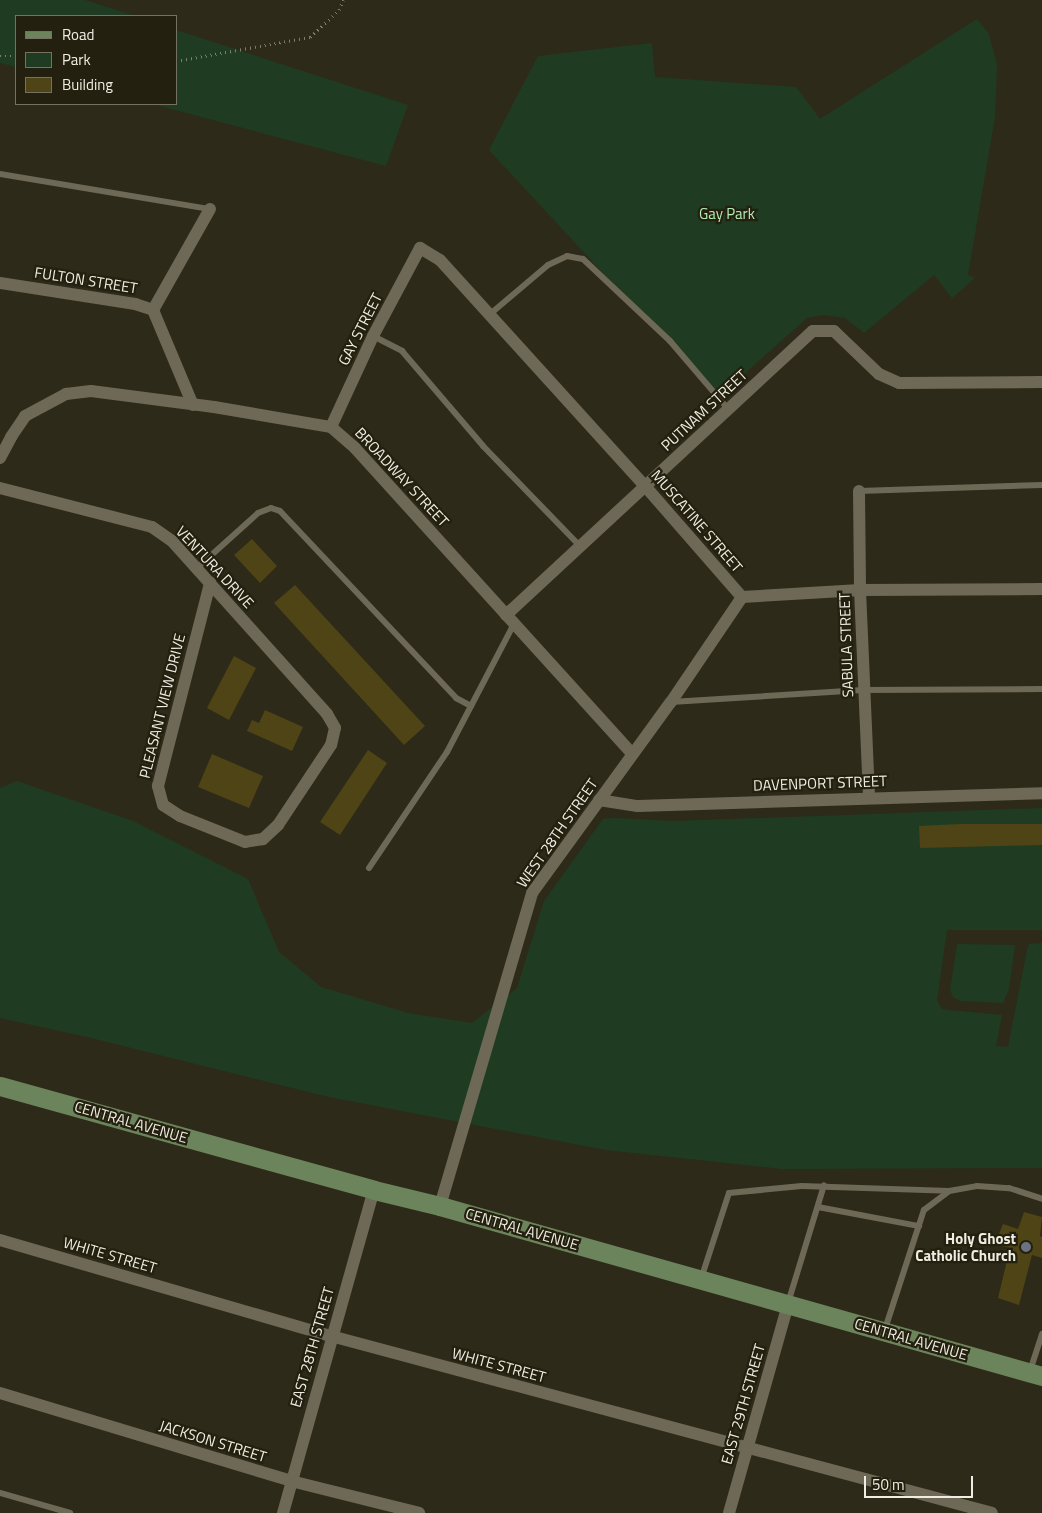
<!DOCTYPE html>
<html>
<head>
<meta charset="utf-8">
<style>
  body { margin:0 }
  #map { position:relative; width:1042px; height:1513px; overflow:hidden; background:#2d2a19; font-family:"Titillium Web",sans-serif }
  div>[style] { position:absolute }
  .green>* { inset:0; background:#1f3c22 }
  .building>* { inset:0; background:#4e4415 }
  .path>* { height:2.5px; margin-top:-1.25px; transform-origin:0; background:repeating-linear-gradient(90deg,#7e7c6d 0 1px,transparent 0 5px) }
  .lane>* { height:6px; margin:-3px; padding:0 3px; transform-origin:3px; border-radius:3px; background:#6d6956 }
  .street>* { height:12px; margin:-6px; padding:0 6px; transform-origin:6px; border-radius:6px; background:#6d6956 }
  .primary>* { height:19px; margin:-9.5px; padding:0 9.5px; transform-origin:9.5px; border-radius:9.5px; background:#6c845b }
  .dots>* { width:14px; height:14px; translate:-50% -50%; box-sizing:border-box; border:2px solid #24200f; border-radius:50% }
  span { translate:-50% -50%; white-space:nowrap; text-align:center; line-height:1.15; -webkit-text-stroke:4.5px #24200f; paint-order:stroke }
  .park-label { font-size:15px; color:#b1ecb5 }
  .street-label { font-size:15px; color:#efede2 }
  .poi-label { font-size:15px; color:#efede2; font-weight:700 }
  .right { translate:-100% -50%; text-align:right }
  .legend { position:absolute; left:15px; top:15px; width:162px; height:90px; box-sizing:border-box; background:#24200f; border:1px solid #757263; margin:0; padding:6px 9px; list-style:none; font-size:15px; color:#efede2 }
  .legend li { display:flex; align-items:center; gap:10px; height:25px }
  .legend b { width:25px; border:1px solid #757263 }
  .scale { position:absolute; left:864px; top:1476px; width:109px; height:22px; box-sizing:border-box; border:2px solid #efede2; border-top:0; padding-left:6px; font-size:15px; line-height:18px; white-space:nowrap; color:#efede2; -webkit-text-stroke:4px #24200f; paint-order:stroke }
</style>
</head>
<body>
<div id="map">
  <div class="green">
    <i style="clip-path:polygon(0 0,85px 0,135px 16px,16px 16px,16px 67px,0 63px)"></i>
    <i style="clip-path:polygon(977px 19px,989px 34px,997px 65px,995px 117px,968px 275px,975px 278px,952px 298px,934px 275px,864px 333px,845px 318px,824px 315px,807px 318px,718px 397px,489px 150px,538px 56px,652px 43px,655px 77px,796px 87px,820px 119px)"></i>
    <i style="clip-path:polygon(176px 30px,408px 105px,386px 166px,153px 104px,176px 104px)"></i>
    <i style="clip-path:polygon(17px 781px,133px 821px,248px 879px,279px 952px,321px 987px,408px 1013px,472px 1023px,517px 988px,544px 901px,603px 819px,615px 818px,675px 821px,1042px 808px,1042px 930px,947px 930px,937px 1000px,942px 1009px,948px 1010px,1002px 1015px,996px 1046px,1008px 1047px,1027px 950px,1029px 944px,1042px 943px,1042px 1168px,782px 1169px,606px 1150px,329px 1097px,87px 1037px,0 1018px,0 788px)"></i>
    <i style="clip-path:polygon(957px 944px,1015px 945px,1009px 989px,1003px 1003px,961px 1001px,953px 997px,950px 990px)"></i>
  </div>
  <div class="building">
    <i style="clip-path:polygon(252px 539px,277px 566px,260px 583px,234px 555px)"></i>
    <i style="clip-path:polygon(295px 585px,425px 726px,404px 745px,274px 603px)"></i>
    <i style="clip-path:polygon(234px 656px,256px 668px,229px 720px,207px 708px)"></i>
    <i style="clip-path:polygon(265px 710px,303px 727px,292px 751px,247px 731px,252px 720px,259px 723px)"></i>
    <i style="clip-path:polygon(368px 750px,387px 763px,340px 835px,320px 822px)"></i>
    <i style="clip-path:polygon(212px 754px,263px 776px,249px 808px,198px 787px)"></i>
    <i style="clip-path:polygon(960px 824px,1042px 824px,1042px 845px,920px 848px,919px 826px)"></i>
    <i style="clip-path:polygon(1024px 1212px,1042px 1217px,1040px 1236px,1042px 1237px,1042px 1258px,1032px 1255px,1019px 1305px,998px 1298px,1010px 1248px,995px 1244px,1003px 1224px,1018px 1229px)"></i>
  </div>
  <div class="path">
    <i style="left:0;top:56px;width:16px"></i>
    <i style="left:176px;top:61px;width:136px;rotate:-10.2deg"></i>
    <i style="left:310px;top:37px;width:40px;rotate:-43deg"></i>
    <i style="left:339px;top:10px;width:11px;rotate:-68deg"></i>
  </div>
  <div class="lane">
    <i style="left:0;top:174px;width:213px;rotate:9.5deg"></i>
    <i style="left:489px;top:315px;width:77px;rotate:-40.3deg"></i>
    <i style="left:548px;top:265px;width:21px;rotate:-25deg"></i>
    <i style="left:567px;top:256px;width:16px;rotate:11deg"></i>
    <i style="left:583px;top:259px;width:120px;rotate:43.3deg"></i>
    <i style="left:670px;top:341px;width:89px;rotate:49.5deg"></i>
    <i style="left:373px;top:336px;width:33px;rotate:27deg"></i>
    <i style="left:402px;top:351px;width:125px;rotate:49.5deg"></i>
    <i style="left:483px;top:446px;width:141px;rotate:45.9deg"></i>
    <i style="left:859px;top:491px;width:183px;rotate:-1.9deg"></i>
    <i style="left:197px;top:568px;width:82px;rotate:-42deg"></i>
    <i style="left:258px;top:513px;width:14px;rotate:-21deg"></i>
    <i style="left:271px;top:508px;width:9px;rotate:18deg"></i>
    <i style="left:280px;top:511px;width:257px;rotate:46.7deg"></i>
    <i style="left:456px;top:698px;width:17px;rotate:28deg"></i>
    <i style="left:671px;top:702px;width:192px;rotate:-3.6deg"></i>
    <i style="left:863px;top:690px;width:179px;rotate:-0.3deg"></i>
    <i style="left:369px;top:868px;width:140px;rotate:-56.1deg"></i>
    <i style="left:447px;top:752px;width:144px;rotate:-62.4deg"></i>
    <i style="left:818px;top:1207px;width:103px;rotate:10.7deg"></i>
    <i style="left:701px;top:1279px;width:90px;rotate:-72deg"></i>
    <i style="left:729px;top:1193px;width:73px;rotate:-5.5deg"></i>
    <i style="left:802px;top:1186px;width:147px;rotate:1.9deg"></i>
    <i style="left:949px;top:1191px;width:28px;rotate:-10deg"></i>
    <i style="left:977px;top:1186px;width:32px;rotate:4deg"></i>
    <i style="left:1009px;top:1188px;width:35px;rotate:18deg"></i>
    <i style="left:788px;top:1303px;width:123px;rotate:-73deg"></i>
    <i style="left:885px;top:1329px;width:125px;rotate:-71.9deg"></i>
    <i style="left:924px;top:1210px;width:31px;rotate:-37deg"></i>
    <i style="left:1030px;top:1371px;width:39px;rotate:-72deg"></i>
    <i style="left:0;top:1493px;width:73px;rotate:15.9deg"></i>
  </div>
  <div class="street">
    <i style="left:0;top:283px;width:137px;rotate:8.8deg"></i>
    <i style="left:135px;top:304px;width:19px;rotate:18deg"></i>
    <i style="left:153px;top:310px;width:103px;rotate:67.2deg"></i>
    <i style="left:153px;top:310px;width:116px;rotate:-60.6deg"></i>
    <i style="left:331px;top:427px;width:100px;rotate:-65.2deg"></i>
    <i style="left:373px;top:336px;width:100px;rotate:-61.9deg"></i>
    <i style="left:420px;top:248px;width:23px;rotate:31deg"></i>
    <i style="left:440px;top:260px;width:305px;rotate:47.8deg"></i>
    <i style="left:645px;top:486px;width:147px;rotate:48.9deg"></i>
    <i style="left:742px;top:597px;width:118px;rotate:-3.4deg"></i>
    <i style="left:860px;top:590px;width:182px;rotate:-0.3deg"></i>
    <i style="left:0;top:458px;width:24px;rotate:-62deg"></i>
    <i style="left:11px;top:437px;width:25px;rotate:-56deg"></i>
    <i style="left:25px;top:416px;width:47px;rotate:-28.2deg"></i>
    <i style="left:66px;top:394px;width:25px;rotate:-7deg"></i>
    <i style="left:91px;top:391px;width:124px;rotate:7.4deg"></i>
    <i style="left:214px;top:407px;width:119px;rotate:9.7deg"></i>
    <i style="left:331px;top:427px;width:32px;rotate:41deg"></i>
    <i style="left:355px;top:448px;width:413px;rotate:47.8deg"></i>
    <i style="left:0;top:488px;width:157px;rotate:14.4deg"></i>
    <i style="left:152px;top:527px;width:24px;rotate:35deg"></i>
    <i style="left:172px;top:541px;width:232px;rotate:48.1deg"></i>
    <i style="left:327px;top:714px;width:16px;rotate:60deg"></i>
    <i style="left:335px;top:728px;width:17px;rotate:103deg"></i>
    <i style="left:331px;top:745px;width:96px;rotate:123.5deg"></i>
    <i style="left:278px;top:825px;width:21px;rotate:137deg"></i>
    <i style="left:263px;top:839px;width:18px;rotate:171deg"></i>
    <i style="left:245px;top:842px;width:70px;rotate:-158.2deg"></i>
    <i style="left:180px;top:816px;width:20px;rotate:-147deg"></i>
    <i style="left:163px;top:805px;width:20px;rotate:-105deg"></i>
    <i style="left:158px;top:786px;width:210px;rotate:-75.6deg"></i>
    <i style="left:859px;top:491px;width:99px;rotate:89.4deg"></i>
    <i style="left:860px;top:590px;width:208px;rotate:87.5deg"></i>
    <i style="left:506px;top:615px;width:418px;rotate:-42.8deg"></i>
    <i style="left:813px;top:331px;width:21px"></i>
    <i style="left:834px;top:331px;width:62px;rotate:43.7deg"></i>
    <i style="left:879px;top:374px;width:22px;rotate:24deg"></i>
    <i style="left:899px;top:383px;width:143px;rotate:-0.4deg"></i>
    <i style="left:599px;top:800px;width:39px;rotate:9deg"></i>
    <i style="left:638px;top:806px;width:404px;rotate:-1.8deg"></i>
    <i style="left:440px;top:1206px;width:326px;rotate:-73.6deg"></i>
    <i style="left:532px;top:893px;width:236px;rotate:-54deg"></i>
    <i style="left:671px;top:702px;width:127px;rotate:-55.9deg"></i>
    <i style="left:0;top:1240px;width:345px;rotate:16.2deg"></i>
    <i style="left:331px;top:1336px;width:684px;rotate:14.99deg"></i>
    <i style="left:0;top:1393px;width:304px;rotate:16.8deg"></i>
    <i style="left:291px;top:1481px;width:132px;rotate:14deg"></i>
    <i style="left:283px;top:1513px;width:336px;rotate:-74.3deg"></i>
    <i style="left:729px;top:1513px;width:217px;rotate:-74.2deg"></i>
  </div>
  <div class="primary">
    <i style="left:0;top:1086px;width:388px;rotate:15.5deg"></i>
    <i style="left:374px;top:1190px;width:68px;rotate:13.6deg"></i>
    <i style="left:440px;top:1206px;width:626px;rotate:15.77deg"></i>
  </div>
  <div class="dots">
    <i style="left:1026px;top:1247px;background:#6b7280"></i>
  </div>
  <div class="park-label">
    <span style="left:727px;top:214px">Gay Park</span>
  </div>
  <div class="street-label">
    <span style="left:86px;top:280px;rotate:9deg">FULTON STREET</span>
    <span style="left:360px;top:329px;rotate:-63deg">GAY STREET</span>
    <span style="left:704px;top:410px;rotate:-43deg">PUTNAM STREET</span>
    <span style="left:402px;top:477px;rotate:47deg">BROADWAY STREET</span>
    <span style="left:697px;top:521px;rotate:49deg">MUSCATINE STREET</span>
    <span style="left:215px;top:567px;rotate:47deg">VENTURA DRIVE</span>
    <span style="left:846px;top:645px;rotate:-92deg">SABULA STREET</span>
    <span style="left:162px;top:706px;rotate:-76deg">PLEASANT VIEW DRIVE</span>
    <span style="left:820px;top:783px;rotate:-2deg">DAVENPORT STREET</span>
    <span style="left:557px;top:833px;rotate:-55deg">WEST 28TH STREET</span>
    <span style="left:131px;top:1122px;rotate:16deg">CENTRAL AVENUE</span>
    <span style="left:522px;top:1229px;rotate:16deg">CENTRAL AVENUE</span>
    <span style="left:110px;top:1255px;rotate:16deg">WHITE STREET</span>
    <span style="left:911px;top:1339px;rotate:16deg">CENTRAL AVENUE</span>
    <span style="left:312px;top:1347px;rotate:-74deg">EAST 28TH STREET</span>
    <span style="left:499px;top:1365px;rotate:15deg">WHITE STREET</span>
    <span style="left:743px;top:1404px;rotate:-74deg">EAST 29TH STREET</span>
    <span style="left:213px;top:1441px;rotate:17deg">JACKSON STREET</span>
  </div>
  <div class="poi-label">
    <span class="right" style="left:1016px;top:1247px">Holy Ghost<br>Catholic Church</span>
  </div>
  <ul class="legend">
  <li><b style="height:6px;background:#6c845b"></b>Road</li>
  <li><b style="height:14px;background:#1f3c22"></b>Park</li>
  <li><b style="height:14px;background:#4e4415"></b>Building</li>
  </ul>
  <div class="scale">50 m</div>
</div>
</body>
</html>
